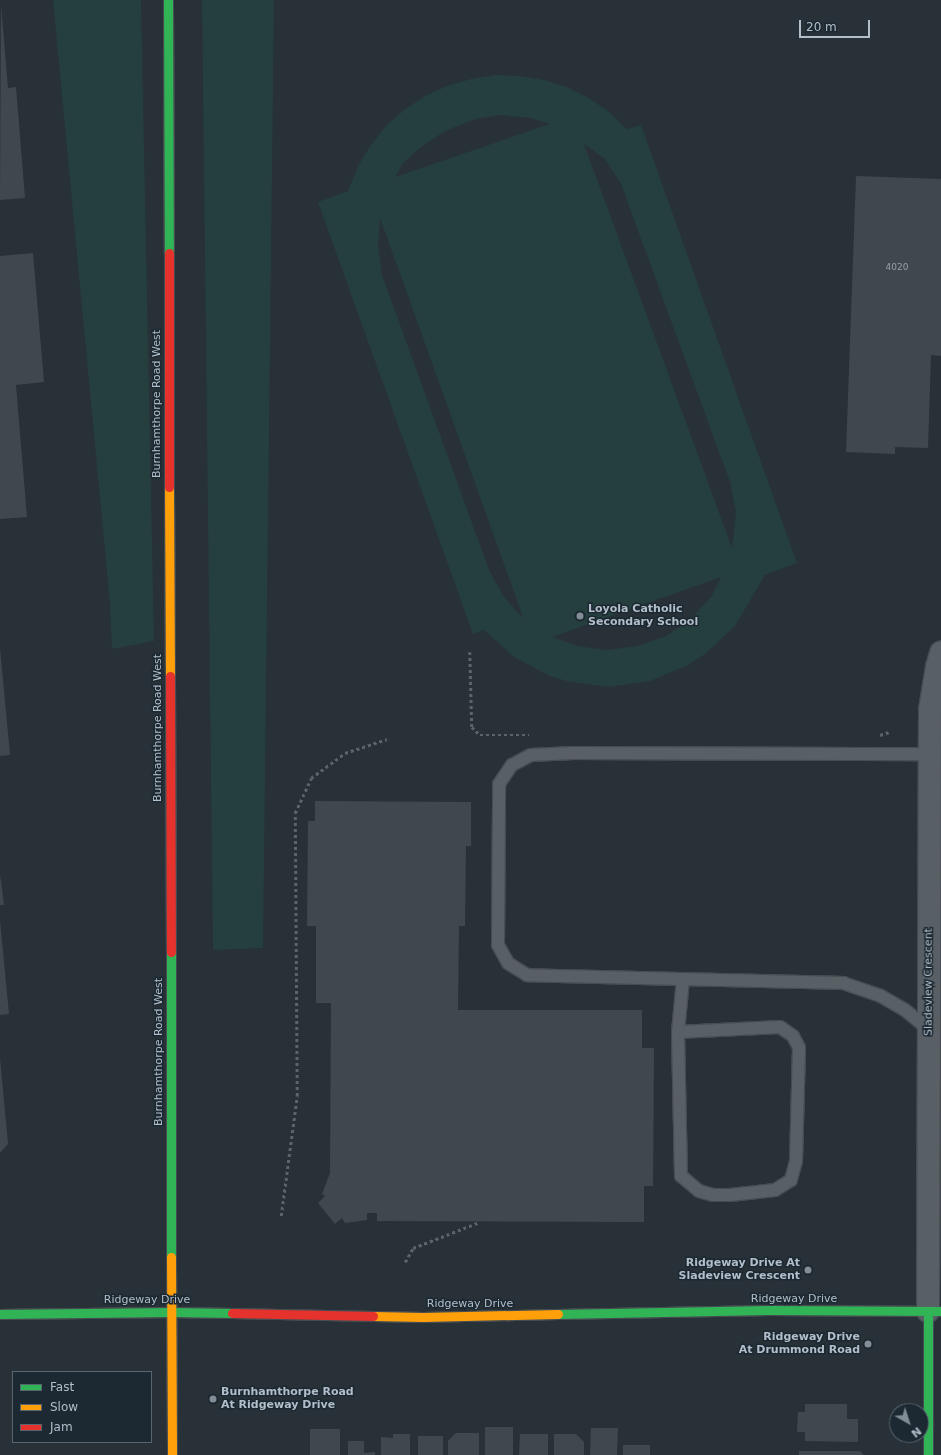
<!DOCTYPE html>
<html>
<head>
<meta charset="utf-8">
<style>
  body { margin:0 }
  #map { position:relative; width:941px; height:1455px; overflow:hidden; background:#283137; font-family:"DejaVu Sans",sans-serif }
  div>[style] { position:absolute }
  .green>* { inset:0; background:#253e3e }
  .building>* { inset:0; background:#41484d }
  .path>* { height:2.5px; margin-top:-1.25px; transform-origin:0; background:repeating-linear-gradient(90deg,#5c6369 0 3px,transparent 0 6px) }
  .roads { filter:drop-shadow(1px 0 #464d52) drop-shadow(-1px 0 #464d52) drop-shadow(0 1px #464d52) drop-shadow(0 -1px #464d52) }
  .lane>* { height:12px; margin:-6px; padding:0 6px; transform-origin:6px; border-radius:6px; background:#585f65 }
  .street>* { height:22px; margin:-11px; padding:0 11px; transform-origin:11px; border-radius:11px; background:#585f65 }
  .fast>* { height:9px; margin:-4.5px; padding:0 4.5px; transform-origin:4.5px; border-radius:4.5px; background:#30b455 }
  .slow>* { height:9px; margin:-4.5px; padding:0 4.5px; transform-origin:4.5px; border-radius:4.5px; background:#ff9f0a }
  .jam>* { height:9px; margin:-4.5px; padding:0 4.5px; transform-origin:4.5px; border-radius:4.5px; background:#e5322d }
  .dots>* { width:11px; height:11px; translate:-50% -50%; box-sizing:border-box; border:2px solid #1c2832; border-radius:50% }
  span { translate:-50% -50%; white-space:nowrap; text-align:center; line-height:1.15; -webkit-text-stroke:3px #1c2832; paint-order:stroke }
  .number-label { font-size:9px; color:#96a0aa }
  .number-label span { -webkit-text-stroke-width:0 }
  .street-label { font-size:11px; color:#b2bec9 }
  .poi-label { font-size:11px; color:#b2bec9; font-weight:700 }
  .left { translate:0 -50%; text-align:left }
  .right { translate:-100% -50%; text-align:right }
  .legend { position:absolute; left:12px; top:1371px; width:140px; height:72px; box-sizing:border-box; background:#1c2832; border:1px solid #58646e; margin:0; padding:5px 7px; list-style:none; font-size:12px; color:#b2bec9 }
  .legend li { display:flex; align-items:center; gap:8px; height:20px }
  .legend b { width:20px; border:1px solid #58646e }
  .north { position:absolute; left:889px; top:1403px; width:40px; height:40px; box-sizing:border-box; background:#1c2832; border:1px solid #58646e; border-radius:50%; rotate:141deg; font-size:11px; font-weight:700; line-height:16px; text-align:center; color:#b2bec9 }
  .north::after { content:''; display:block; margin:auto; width:14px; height:18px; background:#828d96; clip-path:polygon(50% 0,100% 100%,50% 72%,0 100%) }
  .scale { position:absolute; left:799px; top:20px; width:71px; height:18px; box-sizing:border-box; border:2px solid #b2bec9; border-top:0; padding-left:5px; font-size:12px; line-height:14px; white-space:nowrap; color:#b2bec9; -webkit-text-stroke:3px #1c2832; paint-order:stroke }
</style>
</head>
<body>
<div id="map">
  <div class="green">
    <i style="clip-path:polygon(53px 0,141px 0,154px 641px,112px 649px,110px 604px)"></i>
    <i style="clip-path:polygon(202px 0,274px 0,263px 948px,213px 950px)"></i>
    <i style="clip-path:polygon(evenodd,495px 75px,520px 76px,544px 80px,567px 87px,589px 98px,609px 112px,627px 129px,641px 125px,797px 563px,765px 575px,735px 626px,705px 654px,688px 665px,650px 681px,610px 687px,570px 682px,550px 676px,514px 657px,484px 630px,473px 634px,318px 202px,348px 191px,358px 166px,371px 145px,386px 126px,404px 110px,425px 96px,447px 86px,471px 79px,495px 75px,502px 115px,530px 118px,550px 124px,395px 177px,403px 163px,421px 147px,445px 131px,475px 119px,502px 115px,495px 75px,584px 144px,605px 159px,621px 184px,730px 482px,736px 512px,732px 548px,584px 144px,495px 75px,380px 218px,523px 617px,523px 618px,504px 597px,489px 570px,382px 275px,378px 246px,380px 218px,495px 75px,721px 577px,711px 597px,691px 619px,666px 636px,637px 646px,607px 650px,577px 646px,552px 637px,721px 577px)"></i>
  </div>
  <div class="building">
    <i style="clip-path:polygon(1px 5px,8px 88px,16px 87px,25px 198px,0 200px)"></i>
    <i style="clip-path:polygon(856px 176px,941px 179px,941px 356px,931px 355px,928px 448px,895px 447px,895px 454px,846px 452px)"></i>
    <i style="clip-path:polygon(33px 253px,44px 382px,16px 385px,27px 517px,0 519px,0 256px)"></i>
    <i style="clip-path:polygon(0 648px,10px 755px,0 756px)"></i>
    <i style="clip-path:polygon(315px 801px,471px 802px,471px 846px,466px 846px,465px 926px,459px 926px,458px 1010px,642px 1010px,642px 1048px,654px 1048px,653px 1186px,644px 1186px,644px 1222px,377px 1221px,377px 1213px,367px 1213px,367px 1220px,345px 1223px,342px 1218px,335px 1224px,318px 1203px,325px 1196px,322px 1194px,330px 1173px,331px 1003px,316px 1003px,316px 926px,307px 926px,308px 821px,315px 821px)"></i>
    <i style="clip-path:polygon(0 874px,4px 905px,0 905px)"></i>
    <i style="clip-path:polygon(0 920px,9px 1014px,0 1015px)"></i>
    <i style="clip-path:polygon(0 1058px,8px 1144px,0 1153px)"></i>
    <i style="clip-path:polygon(805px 1404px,847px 1404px,847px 1419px,858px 1419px,858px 1442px,805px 1441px,805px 1432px,797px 1432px,798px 1412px,805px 1412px)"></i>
    <i style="clip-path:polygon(485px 1427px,513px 1427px,513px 1455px,485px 1455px)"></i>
    <i style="clip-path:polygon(591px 1428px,618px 1428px,617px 1455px,590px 1455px)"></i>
    <i style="clip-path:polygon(310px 1429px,340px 1429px,340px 1455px,310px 1455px)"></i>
    <i style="clip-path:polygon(456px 1433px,479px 1433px,479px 1455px,448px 1455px,448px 1441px)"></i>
    <i style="clip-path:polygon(393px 1434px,410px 1434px,410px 1455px,381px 1455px,381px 1437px,393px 1438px)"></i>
    <i style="clip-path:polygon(520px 1434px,548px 1434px,548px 1455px,519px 1455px)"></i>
    <i style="clip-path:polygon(554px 1434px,576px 1434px,584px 1442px,584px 1455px,554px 1455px)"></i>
    <i style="clip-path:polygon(418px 1436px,443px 1436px,443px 1455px,418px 1455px)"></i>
    <i style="clip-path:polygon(348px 1441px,364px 1441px,364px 1453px,375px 1452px,375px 1455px,348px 1455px)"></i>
    <i style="clip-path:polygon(623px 1445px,650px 1445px,650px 1455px,623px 1455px)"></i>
    <i style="clip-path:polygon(799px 1451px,860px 1451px,864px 1455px,799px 1455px)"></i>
  </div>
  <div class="path">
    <i style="left:470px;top:652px;width:75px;rotate:88.5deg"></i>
    <i style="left:472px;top:727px;width:11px;rotate:45deg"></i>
    <i style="left:480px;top:735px;width:49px"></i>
    <i style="left:880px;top:735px;width:9px;rotate:-18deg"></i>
    <i style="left:281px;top:1216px;width:121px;rotate:-82.4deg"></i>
    <i style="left:297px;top:1096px;width:283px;rotate:-90.4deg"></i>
    <i style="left:295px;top:813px;width:38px;rotate:-65deg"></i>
    <i style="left:311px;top:778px;width:42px;rotate:-36.3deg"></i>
    <i style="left:345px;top:753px;width:44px;rotate:-18.4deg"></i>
    <i style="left:405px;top:1262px;width:16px;rotate:-60deg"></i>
    <i style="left:413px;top:1248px;width:69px;rotate:-21.3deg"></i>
  </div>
  <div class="roads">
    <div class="lane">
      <i style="left:929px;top:1030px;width:31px;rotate:-140deg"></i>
      <i style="left:905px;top:1010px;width:28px;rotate:-150deg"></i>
      <i style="left:881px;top:996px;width:39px;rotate:-161deg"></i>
      <i style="left:844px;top:983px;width:317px;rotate:-178.6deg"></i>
      <i style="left:527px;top:975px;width:22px;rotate:-148deg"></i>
      <i style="left:508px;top:963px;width:21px;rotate:-119deg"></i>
      <i style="left:498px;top:945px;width:161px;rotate:-89.6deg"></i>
      <i style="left:499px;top:784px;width:23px;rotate:-56deg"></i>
      <i style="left:512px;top:765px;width:21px;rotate:-28deg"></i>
      <i style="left:531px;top:755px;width:42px;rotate:-2.7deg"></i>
      <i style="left:573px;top:753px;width:357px;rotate:0.2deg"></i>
      <i style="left:678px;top:1032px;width:102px;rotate:-2.8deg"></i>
      <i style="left:780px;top:1027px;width:16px;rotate:35deg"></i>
      <i style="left:793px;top:1036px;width:13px;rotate:63deg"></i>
      <i style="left:799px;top:1048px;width:113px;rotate:91.5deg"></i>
      <i style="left:796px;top:1161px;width:20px;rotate:105deg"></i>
      <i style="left:791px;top:1180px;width:19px;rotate:148deg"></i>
      <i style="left:775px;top:1190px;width:45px;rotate:173.7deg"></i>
      <i style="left:730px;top:1195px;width:17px;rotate:180deg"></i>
      <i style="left:713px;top:1195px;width:15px;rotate:-164deg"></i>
      <i style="left:699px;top:1191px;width:23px;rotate:-140deg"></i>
      <i style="left:681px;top:1176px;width:144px;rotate:-91.2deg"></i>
      <i style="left:678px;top:1032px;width:53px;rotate:-84.6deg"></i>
    </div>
    <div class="street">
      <i style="left:928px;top:1311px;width:601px;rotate:-89.81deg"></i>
      <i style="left:930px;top:710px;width:44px;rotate:-80.8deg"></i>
      <i style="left:937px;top:667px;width:15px;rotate:-74deg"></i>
    </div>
    <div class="fast">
      <i style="left:168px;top:0;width:253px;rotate:89.8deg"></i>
      <i style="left:171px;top:952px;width:305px;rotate:90deg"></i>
      <i style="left:928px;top:1311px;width:144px;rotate:90deg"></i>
      <i style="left:0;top:1314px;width:171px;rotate:-0.7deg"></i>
      <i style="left:171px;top:1312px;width:61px;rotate:0.9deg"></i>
      <i style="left:558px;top:1314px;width:211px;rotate:-1.1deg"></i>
      <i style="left:769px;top:1310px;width:172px;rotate:0.3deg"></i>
    </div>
    <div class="slow">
      <i style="left:169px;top:487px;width:189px;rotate:89.7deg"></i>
      <i style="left:171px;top:1257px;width:198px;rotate:89.7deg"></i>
      <i style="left:373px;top:1316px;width:50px;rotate:1.1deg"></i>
      <i style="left:423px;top:1317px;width:135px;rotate:-1.3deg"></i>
    </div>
    <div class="jam">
      <i style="left:169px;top:253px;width:234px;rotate:90deg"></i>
      <i style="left:170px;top:676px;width:276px;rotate:89.8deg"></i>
      <i style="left:232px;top:1313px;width:141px;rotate:1.2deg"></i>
    </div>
  </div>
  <div class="dots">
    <i style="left:580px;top:616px;background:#828d96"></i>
    <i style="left:808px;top:1270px;background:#828d96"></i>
    <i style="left:868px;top:1344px;background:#828d96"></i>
    <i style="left:213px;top:1399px;background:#828d96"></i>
  </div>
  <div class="number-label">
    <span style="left:897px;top:267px">4020</span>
  </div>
  <div class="street-label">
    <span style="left:157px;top:404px;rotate:-90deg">Burnhamthorpe Road West</span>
    <span style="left:158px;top:728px;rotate:-90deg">Burnhamthorpe Road West</span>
    <span style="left:929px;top:982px;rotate:-90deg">Sladeview Crescent</span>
    <span style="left:159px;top:1052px;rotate:-90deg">Burnhamthorpe Road West</span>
    <span style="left:794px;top:1299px">Ridgeway Drive</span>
    <span style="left:147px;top:1300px">Ridgeway Drive</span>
    <span style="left:470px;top:1304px">Ridgeway Drive</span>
  </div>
  <div class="poi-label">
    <span class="left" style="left:588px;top:616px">Loyola Catholic<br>Secondary School</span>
    <span class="right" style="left:800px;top:1270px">Ridgeway Drive At<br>Sladeview Crescent</span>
    <span class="right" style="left:860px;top:1344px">Ridgeway Drive<br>At Drummond Road</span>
    <span class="left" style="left:221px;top:1399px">Burnhamthorpe Road<br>At Ridgeway Drive</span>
  </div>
  <ul class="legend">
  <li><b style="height:5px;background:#30b455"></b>Fast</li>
  <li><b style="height:5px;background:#ff9f0a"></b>Slow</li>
  <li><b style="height:5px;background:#e5322d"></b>Jam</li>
  </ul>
  <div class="north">N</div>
  <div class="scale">20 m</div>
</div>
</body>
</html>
